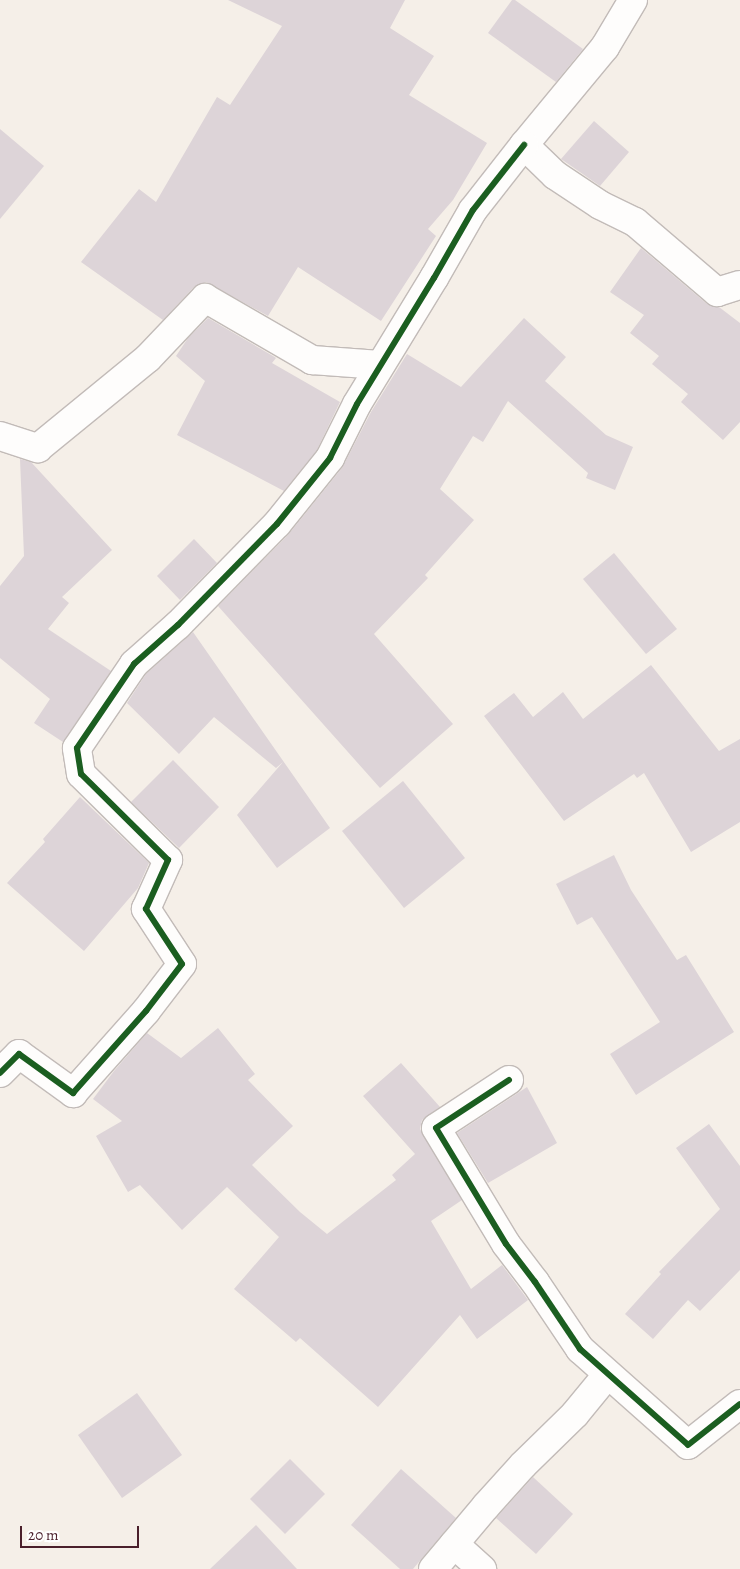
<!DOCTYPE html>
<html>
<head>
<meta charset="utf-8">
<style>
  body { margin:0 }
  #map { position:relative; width:740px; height:1569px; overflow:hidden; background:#f5efe8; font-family:Alegreya,serif }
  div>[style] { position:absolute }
  .building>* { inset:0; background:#ddd4d8 }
  .roads { filter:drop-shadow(1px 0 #c2bbb8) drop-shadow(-1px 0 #c2bbb8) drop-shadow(0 1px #c2bbb8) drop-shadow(0 -1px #c2bbb8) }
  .minor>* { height:28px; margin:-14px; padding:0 14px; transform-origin:14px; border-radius:14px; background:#fefdfc }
  .cycleway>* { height:6px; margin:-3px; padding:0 3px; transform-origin:3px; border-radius:3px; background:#1b5e20 }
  span { translate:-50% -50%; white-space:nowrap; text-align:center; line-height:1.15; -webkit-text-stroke:5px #fff; paint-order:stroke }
  .scale { position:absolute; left:20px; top:1526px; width:119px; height:22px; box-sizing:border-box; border:2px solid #4a1f2b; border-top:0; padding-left:6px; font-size:15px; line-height:18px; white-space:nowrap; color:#4a1f2b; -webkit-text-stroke:4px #fff; paint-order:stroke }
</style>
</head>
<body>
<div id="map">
  <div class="building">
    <i style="clip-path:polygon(228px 0,405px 0,390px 28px,434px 56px,409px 95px,487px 143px,453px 200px,428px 229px,436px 236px,381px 321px,298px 267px,268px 316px,206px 282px,194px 287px,163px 320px,81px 262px,139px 189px,156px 202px,217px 97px,230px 105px,282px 26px)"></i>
    <i style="clip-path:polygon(512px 0,515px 0,583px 49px,556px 82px,488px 33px)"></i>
    <i style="clip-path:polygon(594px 121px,629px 152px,600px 186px,561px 159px)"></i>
    <i style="clip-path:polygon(0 129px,44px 166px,0 219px)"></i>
    <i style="clip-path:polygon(641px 248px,707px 304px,719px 307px,740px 323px,740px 422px,723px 440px,681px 402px,688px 394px,652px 364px,659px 356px,630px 333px,644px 315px,610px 292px)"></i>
    <i style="clip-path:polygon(208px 318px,273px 356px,276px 358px,272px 363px,340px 402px,317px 450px,284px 491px,177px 435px,205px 381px,176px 356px,188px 338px)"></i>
    <i style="clip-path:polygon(524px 318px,566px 357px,545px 381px,606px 435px,633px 447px,615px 490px,586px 478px,588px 473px,508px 401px,483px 442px,473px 436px,440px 489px,474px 520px,425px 575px,428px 578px,374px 634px,453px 724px,380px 788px,218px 606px,288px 535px,342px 468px,371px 412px,407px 354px,461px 387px)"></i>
    <i style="clip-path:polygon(20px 459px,31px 462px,112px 550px,62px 597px,69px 603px,48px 629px,111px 671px,63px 742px,34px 723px,50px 699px,0 658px,0 586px,24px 556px)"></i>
    <i style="clip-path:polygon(194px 539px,217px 563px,180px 600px,157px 576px)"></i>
    <i style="clip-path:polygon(614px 553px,677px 629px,646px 654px,583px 579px)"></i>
    <i style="clip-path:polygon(193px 632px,330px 828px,277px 868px,237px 815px,283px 762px,276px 768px,214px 717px,179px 754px,127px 703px,146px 674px)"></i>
    <i style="clip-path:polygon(651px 665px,719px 751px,740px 739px,740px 822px,691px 852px,644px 773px,637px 778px,634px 774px,564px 821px,484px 716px,514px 693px,533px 717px,563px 692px,583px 719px)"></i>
    <i style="clip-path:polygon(173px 760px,219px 807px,179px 848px,131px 802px)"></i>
    <i style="clip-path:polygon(403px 781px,465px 858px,404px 908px,342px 831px)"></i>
    <i style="clip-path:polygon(80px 797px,149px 863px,138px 888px,84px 951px,7px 883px,45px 842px,43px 839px)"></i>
    <i style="clip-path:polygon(614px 855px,631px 890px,677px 960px,686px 955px,734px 1032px,636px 1095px,610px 1054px,660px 1022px,592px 917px,577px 925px,556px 884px)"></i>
    <i style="clip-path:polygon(218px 1028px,255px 1074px,248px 1080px,293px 1126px,252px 1165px,300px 1212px,327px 1234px,396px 1180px,392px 1175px,415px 1154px,363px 1096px,401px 1063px,440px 1107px,422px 1120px,420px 1129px,462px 1200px,431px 1221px,471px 1289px,502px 1265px,528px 1300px,477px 1339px,460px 1315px,378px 1407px,300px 1338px,296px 1342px,234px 1289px,279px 1237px,227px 1187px,182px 1230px,140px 1185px,128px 1192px,96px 1136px,122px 1121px,93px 1099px,114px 1071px,147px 1033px,181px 1058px)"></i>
    <i style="clip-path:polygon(527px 1087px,557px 1143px,488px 1183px,457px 1133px)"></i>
    <i style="clip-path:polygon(709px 1124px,740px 1166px,740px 1270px,700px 1311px,688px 1300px,653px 1339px,625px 1314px,661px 1274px,659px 1272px,720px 1209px,676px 1148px)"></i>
    <i style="clip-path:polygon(137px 1393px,182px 1455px,122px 1498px,78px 1435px)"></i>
    <i style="clip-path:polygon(290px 1459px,325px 1494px,285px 1534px,250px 1499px)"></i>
    <i style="clip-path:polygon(401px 1469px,456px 1518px,413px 1569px,400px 1569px,351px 1525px)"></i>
    <i style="clip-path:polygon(533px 1477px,573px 1514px,536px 1554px,496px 1518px)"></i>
    <i style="clip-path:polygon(256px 1525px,297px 1569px,210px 1569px)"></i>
  </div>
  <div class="roads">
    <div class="minor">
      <i style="left:633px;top:0;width:55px;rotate:120.8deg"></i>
      <i style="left:605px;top:47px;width:127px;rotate:129.6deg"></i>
      <i style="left:524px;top:145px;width:43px;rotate:44.1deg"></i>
      <i style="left:555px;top:175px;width:54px;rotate:33.7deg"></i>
      <i style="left:600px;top:205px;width:39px;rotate:26deg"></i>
      <i style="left:635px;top:222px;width:108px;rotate:40.5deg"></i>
      <i style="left:717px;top:292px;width:24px;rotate:-17deg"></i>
      <i style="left:0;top:436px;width:40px;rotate:18deg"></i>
      <i style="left:38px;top:448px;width:142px;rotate:-39.3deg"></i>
      <i style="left:148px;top:358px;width:83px;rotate:-46.5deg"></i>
      <i style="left:205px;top:298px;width:124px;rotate:30.1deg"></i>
      <i style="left:312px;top:360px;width:68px;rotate:4.2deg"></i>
      <i style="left:0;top:1073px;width:27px;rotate:-45deg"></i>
      <i style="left:19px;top:1054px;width:67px;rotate:35.8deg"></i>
      <i style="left:73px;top:1093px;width:110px;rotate:-48.3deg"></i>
      <i style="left:146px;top:1011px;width:59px;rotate:-52.5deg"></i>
      <i style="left:182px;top:964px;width:66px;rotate:-123.2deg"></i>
      <i style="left:146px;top:909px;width:54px;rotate:-65.8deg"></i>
      <i style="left:168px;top:860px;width:122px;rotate:-135.3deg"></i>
      <i style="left:81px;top:774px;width:26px;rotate:-99deg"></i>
      <i style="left:77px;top:748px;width:102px;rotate:-55.8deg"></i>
      <i style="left:134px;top:664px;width:59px;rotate:-41.6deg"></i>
      <i style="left:178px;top:625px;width:141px;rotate:-45.6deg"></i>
      <i style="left:277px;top:524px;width:85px;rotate:-51.2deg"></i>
      <i style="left:330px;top:458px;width:60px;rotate:-63.4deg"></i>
      <i style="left:357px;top:404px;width:148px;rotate:-58.6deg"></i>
      <i style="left:434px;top:278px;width:78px;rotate:-60.2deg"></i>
      <i style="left:473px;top:210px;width:83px;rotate:-51.9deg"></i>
      <i style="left:509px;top:1080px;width:87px;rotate:146.7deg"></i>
      <i style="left:436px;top:1128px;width:135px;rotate:58.9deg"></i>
      <i style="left:506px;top:1244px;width:48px;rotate:52.7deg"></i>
      <i style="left:535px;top:1282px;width:81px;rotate:56.1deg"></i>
      <i style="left:580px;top:1349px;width:144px;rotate:41.6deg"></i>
      <i style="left:688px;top:1445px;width:66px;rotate:-38.3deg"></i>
      <i style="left:454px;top:1544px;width:38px;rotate:42deg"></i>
      <i style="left:433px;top:1569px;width:82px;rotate:-49.9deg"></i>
      <i style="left:486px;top:1506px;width:55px;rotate:-47.9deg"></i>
      <i style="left:523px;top:1465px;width:73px;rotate:-44.4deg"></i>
      <i style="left:575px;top:1414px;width:50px;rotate:-50.6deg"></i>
    </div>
  </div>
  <div class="cycleway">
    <i style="left:0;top:1073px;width:27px;rotate:-45deg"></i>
    <i style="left:19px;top:1054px;width:67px;rotate:35.8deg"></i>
    <i style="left:73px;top:1093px;width:110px;rotate:-48.3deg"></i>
    <i style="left:146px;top:1011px;width:59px;rotate:-52.5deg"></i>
    <i style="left:182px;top:964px;width:66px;rotate:-123.2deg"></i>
    <i style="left:146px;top:909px;width:54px;rotate:-65.8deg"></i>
    <i style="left:168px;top:860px;width:122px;rotate:-135.3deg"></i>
    <i style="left:81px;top:774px;width:26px;rotate:-99deg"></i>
    <i style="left:77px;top:748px;width:102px;rotate:-55.8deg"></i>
    <i style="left:134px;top:664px;width:59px;rotate:-41.6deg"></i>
    <i style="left:178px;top:625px;width:141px;rotate:-45.6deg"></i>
    <i style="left:277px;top:524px;width:85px;rotate:-51.2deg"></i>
    <i style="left:330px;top:458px;width:60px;rotate:-63.4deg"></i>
    <i style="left:357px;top:404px;width:148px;rotate:-58.6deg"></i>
    <i style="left:434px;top:278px;width:78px;rotate:-60.2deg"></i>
    <i style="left:473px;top:210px;width:83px;rotate:-51.9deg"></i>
    <i style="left:509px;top:1080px;width:87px;rotate:146.7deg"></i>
    <i style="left:436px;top:1128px;width:135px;rotate:58.9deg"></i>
    <i style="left:506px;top:1244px;width:48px;rotate:52.7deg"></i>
    <i style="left:535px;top:1282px;width:81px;rotate:56.1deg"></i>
    <i style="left:580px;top:1349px;width:144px;rotate:41.6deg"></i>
    <i style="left:688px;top:1445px;width:66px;rotate:-38.3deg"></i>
  </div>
  <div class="scale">20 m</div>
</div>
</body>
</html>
